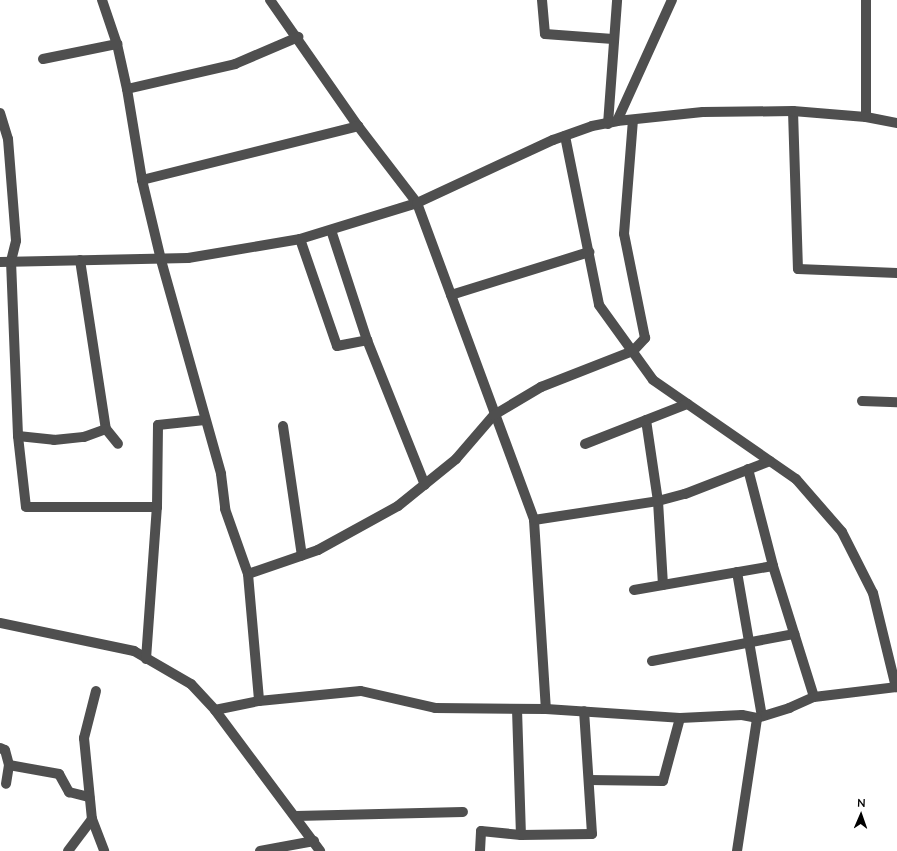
<!DOCTYPE html>
<html>
<head>
<meta charset="utf-8">
<style>
  body { margin:0 }
  #map { position:relative; width:897px; height:851px; overflow:hidden; background:#fff; font-family:Lato,sans-serif }
  div>[style] { position:absolute }
  .minor>* { height:10px; margin:-5px; padding:0 5px; transform-origin:5px; border-radius:5px; background:#4f4f4f }
  span { translate:-50% -50%; white-space:nowrap; text-align:center; line-height:1.15; -webkit-text-stroke:3.5px #fff; paint-order:stroke }
  .north { position:absolute; left:841px; top:795px; width:40px; height:40px; -webkit-text-stroke:3px #fff; paint-order:stroke; rotate:2deg; font-size:11px; font-weight:700; line-height:16px; text-align:center; color:#000 }
  .north::after { content:''; display:block; margin:auto; width:14px; height:18px; background:#000; clip-path:polygon(50% 0,100% 100%,50% 72%,0 100%) }
</style>
</head>
<body>
<div id="map">
  <div class="minor">
    <i style="left:102px;top:0;width:46px;rotate:71.2deg"></i>
    <i style="left:117px;top:44px;width:46px;rotate:77.5deg"></i>
    <i style="left:127px;top:89px;width:92px;rotate:80.6deg"></i>
    <i style="left:142px;top:180px;width:82px;rotate:76.6deg"></i>
    <i style="left:161px;top:260px;width:222px;rotate:74.3deg"></i>
    <i style="left:221px;top:474px;width:35px;rotate:83deg"></i>
    <i style="left:225px;top:509px;width:69px;rotate:70.5deg"></i>
    <i style="left:248px;top:574px;width:127px;rotate:85deg"></i>
    <i style="left:270px;top:0;width:154px;rotate:55.1deg"></i>
    <i style="left:358px;top:126px;width:97px;rotate:52.5deg"></i>
    <i style="left:417px;top:203px;width:338px;rotate:69.7deg"></i>
    <i style="left:534px;top:520px;width:189px;rotate:86.4deg"></i>
    <i style="left:542px;top:0;width:34px;rotate:85deg"></i>
    <i style="left:545px;top:34px;width:68px;rotate:4.2deg"></i>
    <i style="left:866px;top:0;width:117px;rotate:90deg"></i>
    <i style="left:43px;top:59px;width:76px;rotate:-11.5deg"></i>
    <i style="left:127px;top:89px;width:111px;rotate:-13deg"></i>
    <i style="left:235px;top:64px;width:69px;rotate:-23.2deg"></i>
    <i style="left:793px;top:111px;width:158px;rotate:88.2deg"></i>
    <i style="left:798px;top:269px;width:99px;rotate:2.3deg"></i>
    <i style="left:0;top:113px;width:27px;rotate:73deg"></i>
    <i style="left:8px;top:139px;width:102px;rotate:85.5deg"></i>
    <i style="left:16px;top:241px;width:21px;rotate:104deg"></i>
    <i style="left:11px;top:261px;width:175px;rotate:87.7deg"></i>
    <i style="left:18px;top:436px;width:71px;rotate:83.6deg"></i>
    <i style="left:26px;top:507px;width:131px"></i>
    <i style="left:617px;top:121px;width:133px;rotate:-65.6deg"></i>
    <i style="left:608px;top:124px;width:124px;rotate:-85.8deg"></i>
    <i style="left:565px;top:136px;width:172px;rotate:78.6deg"></i>
    <i style="left:599px;top:305px;width:92px;rotate:54.2deg"></i>
    <i style="left:653px;top:380px;width:174px;rotate:34.7deg"></i>
    <i style="left:796px;top:479px;width:70px;rotate:49deg"></i>
    <i style="left:842px;top:532px;width:68px;rotate:63.1deg"></i>
    <i style="left:873px;top:593px;width:97px;rotate:76.3deg"></i>
    <i style="left:142px;top:180px;width:223px;rotate:-14deg"></i>
    <i style="left:331px;top:230px;width:116px;rotate:71.9deg"></i>
    <i style="left:367px;top:340px;width:156px;rotate:68.2deg"></i>
    <i style="left:300px;top:239px;width:113px;rotate:70.9deg"></i>
    <i style="left:337px;top:346px;width:31px;rotate:-11deg"></i>
    <i style="left:80px;top:260px;width:171px;rotate:81.3deg"></i>
    <i style="left:106px;top:429px;width:19px;rotate:51deg"></i>
    <i style="left:0;top:262px;width:188px;rotate:-1.2deg"></i>
    <i style="left:188px;top:258px;width:114px;rotate:-9.6deg"></i>
    <i style="left:300px;top:239px;width:122px;rotate:-17.1deg"></i>
    <i style="left:417px;top:203px;width:150px;rotate:-24.9deg"></i>
    <i style="left:553px;top:140px;width:41px;rotate:-19.7deg"></i>
    <i style="left:592px;top:126px;width:25px;rotate:-11deg"></i>
    <i style="left:617px;top:121px;width:86px;rotate:-6deg"></i>
    <i style="left:703px;top:112px;width:90px;rotate:-0.6deg"></i>
    <i style="left:793px;top:111px;width:73px;rotate:4.7deg"></i>
    <i style="left:866px;top:117px;width:32px;rotate:11deg"></i>
    <i style="left:451px;top:295px;width:145px;rotate:-17.3deg"></i>
    <i style="left:862px;top:401px;width:35px;rotate:2deg"></i>
    <i style="left:646px;top:420px;width:82px;rotate:81.6deg"></i>
    <i style="left:658px;top:501px;width:84px;rotate:86.6deg"></i>
    <i style="left:283px;top:426px;width:131px;rotate:81.7deg"></i>
    <i style="left:18px;top:436px;width:36px;rotate:6deg"></i>
    <i style="left:54px;top:440px;width:30px;rotate:-6deg"></i>
    <i style="left:84px;top:437px;width:23px;rotate:-20deg"></i>
    <i style="left:585px;top:444px;width:110px;rotate:-21.4deg"></i>
    <i style="left:748px;top:469px;width:100px;rotate:75.5deg"></i>
    <i style="left:773px;top:566px;width:137px;rotate:72.6deg"></i>
    <i style="left:534px;top:520px;width:125px;rotate:-8.7deg"></i>
    <i style="left:658px;top:501px;width:28px;rotate:-15deg"></i>
    <i style="left:685px;top:494px;width:91px;rotate:-21.2deg"></i>
    <i style="left:737px;top:572px;width:146px;rotate:80.2deg"></i>
    <i style="left:248px;top:574px;width:74px;rotate:-18.9deg"></i>
    <i style="left:318px;top:550px;width:91px;rotate:-28.8deg"></i>
    <i style="left:398px;top:506px;width:75px;rotate:-39deg"></i>
    <i style="left:456px;top:459px;width:58px;rotate:-49.2deg"></i>
    <i style="left:494px;top:415px;width:55px;rotate:-30.8deg"></i>
    <i style="left:541px;top:387px;width:99px;rotate:-21.4deg"></i>
    <i style="left:633px;top:351px;width:18px;rotate:-47deg"></i>
    <i style="left:645px;top:338px;width:106px;rotate:-101.4deg"></i>
    <i style="left:624px;top:234px;width:114px;rotate:-85.5deg"></i>
    <i style="left:634px;top:590px;width:141px;rotate:-9.8deg"></i>
    <i style="left:0;top:623px;width:137px;rotate:11.8deg"></i>
    <i style="left:134px;top:651px;width:66px;rotate:30.1deg"></i>
    <i style="left:191px;top:684px;width:35px;rotate:47deg"></i>
    <i style="left:215px;top:710px;width:176px;rotate:53.3deg"></i>
    <i style="left:146px;top:659px;width:152px;rotate:-85.9deg"></i>
    <i style="left:157px;top:507px;width:82px;rotate:-89.3deg"></i>
    <i style="left:158px;top:425px;width:47px;rotate:-6.1deg"></i>
    <i style="left:652px;top:661px;width:145px;rotate:-10.8deg"></i>
    <i style="left:96px;top:691px;width:49px;rotate:104.3deg"></i>
    <i style="left:84px;top:738px;width:81px;rotate:84.4deg"></i>
    <i style="left:92px;top:819px;width:34px;rotate:69deg"></i>
    <i style="left:517px;top:709px;width:126px;rotate:88.2deg"></i>
    <i style="left:215px;top:710px;width:45px;rotate:-11.6deg"></i>
    <i style="left:259px;top:701px;width:102px;rotate:-5.6deg"></i>
    <i style="left:361px;top:691px;width:76px;rotate:12.9deg"></i>
    <i style="left:435px;top:708px;width:111px;rotate:0.5deg"></i>
    <i style="left:546px;top:709px;width:134px;rotate:3.8deg"></i>
    <i style="left:680px;top:718px;width:62px;rotate:-2.8deg"></i>
    <i style="left:742px;top:715px;width:15px;rotate:11deg"></i>
    <i style="left:757px;top:718px;width:34px;rotate:-17deg"></i>
    <i style="left:789px;top:708px;width:27px;rotate:-24deg"></i>
    <i style="left:814px;top:697px;width:84px;rotate:-6.9deg"></i>
    <i style="left:0;top:748px;width:5px;rotate:22deg"></i>
    <i style="left:5px;top:750px;width:16px;rotate:75deg"></i>
    <i style="left:9px;top:765px;width:19px;rotate:99deg"></i>
    <i style="left:9px;top:765px;width:51px;rotate:10.2deg"></i>
    <i style="left:59px;top:774px;width:21px;rotate:61deg"></i>
    <i style="left:69px;top:792px;width:21px;rotate:14deg"></i>
    <i style="left:589px;top:780px;width:74px;rotate:0.8deg"></i>
    <i style="left:663px;top:781px;width:65px;rotate:-74.9deg"></i>
    <i style="left:296px;top:816px;width:167px;rotate:-1.4deg"></i>
    <i style="left:68px;top:851px;width:40px;rotate:-53deg"></i>
    <i style="left:260px;top:851px;width:55px;rotate:-10.5deg"></i>
    <i style="left:480px;top:851px;width:20px;rotate:-87deg"></i>
    <i style="left:481px;top:831px;width:40px;rotate:5.7deg"></i>
    <i style="left:521px;top:835px;width:71px;rotate:-0.8deg"></i>
    <i style="left:592px;top:834px;width:123px;rotate:-93.7deg"></i>
    <i style="left:737px;top:851px;width:134px;rotate:-81.4deg"></i>
  </div>
  <div class="north">N</div>
</div>
</body>
</html>
